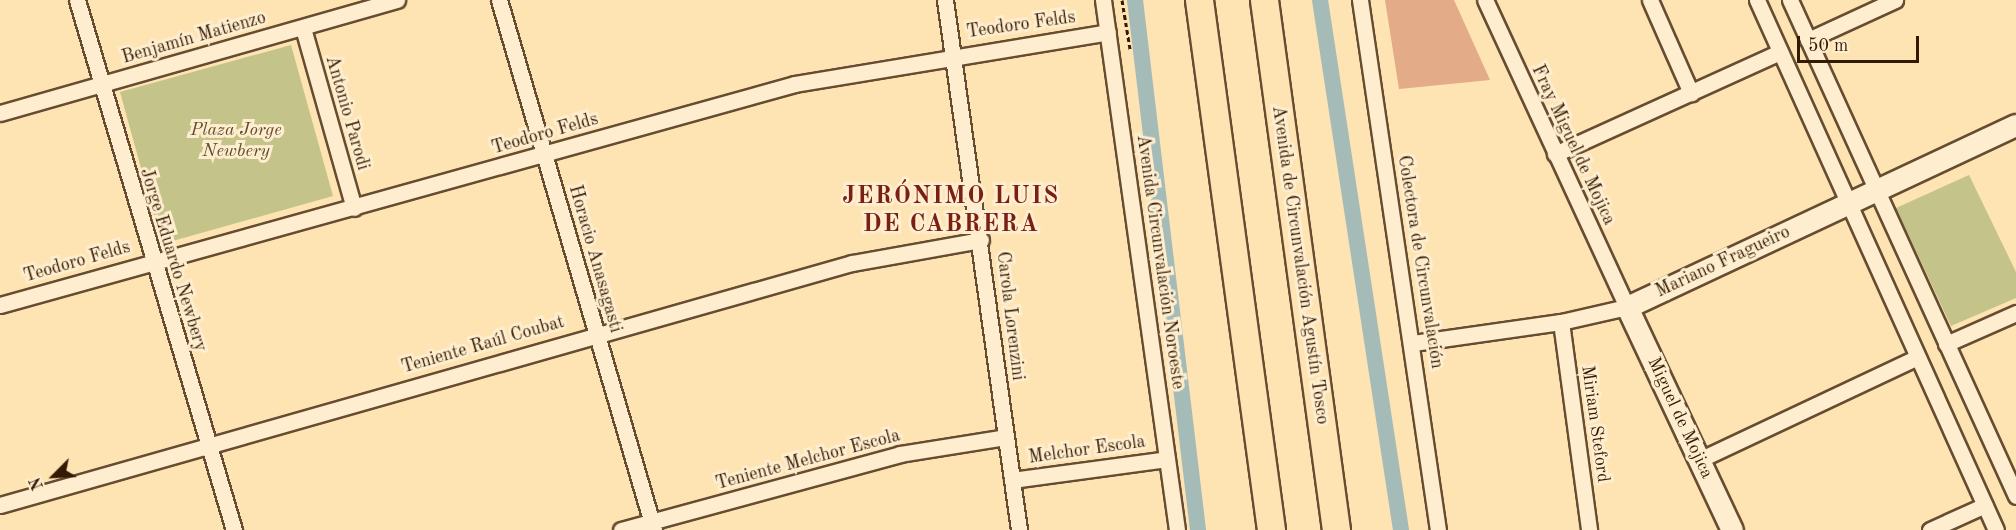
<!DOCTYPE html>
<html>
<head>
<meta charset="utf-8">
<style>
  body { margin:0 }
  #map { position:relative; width:2016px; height:530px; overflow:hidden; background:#fee3b3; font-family:"Old Standard TT",serif }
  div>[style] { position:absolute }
  .green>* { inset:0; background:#c4c38a }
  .canal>* { height:16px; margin:-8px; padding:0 8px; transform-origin:8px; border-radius:8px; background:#a5bbb8 }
  .building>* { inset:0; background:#e3ab87 }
  .path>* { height:3px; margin-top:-1.5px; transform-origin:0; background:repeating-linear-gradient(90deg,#331a04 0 4.5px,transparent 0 7.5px) }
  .roads { filter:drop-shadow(2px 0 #664c30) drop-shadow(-2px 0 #664c30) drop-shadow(0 2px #664c30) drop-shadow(0 -2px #664c30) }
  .minor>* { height:15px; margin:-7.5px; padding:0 7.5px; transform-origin:7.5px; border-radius:7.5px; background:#feedce }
  .secondary>* { height:21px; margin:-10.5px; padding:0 10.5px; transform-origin:10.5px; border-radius:10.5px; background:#feedce }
  .motorway>* { height:27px; margin:-13.5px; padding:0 13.5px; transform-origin:13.5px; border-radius:13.5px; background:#fee3b3 }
  span { translate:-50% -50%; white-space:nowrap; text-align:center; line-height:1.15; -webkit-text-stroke:6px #feedce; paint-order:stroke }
  .street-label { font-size:18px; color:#331a04 }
  .park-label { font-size:18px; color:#5e4d2c; font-style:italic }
  .district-label { font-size:24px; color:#7a1f14; font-weight:700; letter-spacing:1.5px }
  .north { position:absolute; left:24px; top:446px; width:60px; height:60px; -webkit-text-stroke:4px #feedce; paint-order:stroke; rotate:246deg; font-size:16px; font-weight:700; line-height:24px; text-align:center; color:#331a04 }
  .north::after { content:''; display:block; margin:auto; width:21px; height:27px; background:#331a04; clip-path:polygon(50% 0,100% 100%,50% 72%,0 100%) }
  .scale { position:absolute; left:1797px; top:36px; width:122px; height:27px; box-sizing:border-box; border:3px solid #331a04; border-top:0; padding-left:8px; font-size:18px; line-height:21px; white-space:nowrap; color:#331a04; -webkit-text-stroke:4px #feedce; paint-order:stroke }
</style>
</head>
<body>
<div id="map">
  <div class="green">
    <i style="clip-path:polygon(291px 45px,333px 196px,162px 244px,120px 92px)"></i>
    <i style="clip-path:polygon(1969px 175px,2016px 272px,2016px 298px,1951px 326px,1896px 208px)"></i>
  </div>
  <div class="canal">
    <i style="left:1135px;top:0;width:534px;rotate:83.22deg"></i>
    <i style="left:1320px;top:0;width:536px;rotate:81.31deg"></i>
  </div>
  <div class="building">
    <i style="clip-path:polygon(1385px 0,1454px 0,1490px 80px,1399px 89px)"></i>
  </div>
  <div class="path">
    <i style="left:1122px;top:0;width:50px;rotate:80.7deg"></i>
  </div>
  <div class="roads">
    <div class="minor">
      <i style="left:77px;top:0;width:553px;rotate:73.5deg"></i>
      <i style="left:499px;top:0;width:552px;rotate:73.7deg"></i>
      <i style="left:945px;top:0;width:535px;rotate:82.05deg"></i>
      <i style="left:1103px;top:0;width:535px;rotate:82.05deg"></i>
      <i style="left:1360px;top:0;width:536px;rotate:81.63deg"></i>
      <i style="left:1650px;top:0;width:102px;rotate:66.2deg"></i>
      <i style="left:1757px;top:0;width:581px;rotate:65.73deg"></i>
      <i style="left:1790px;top:0;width:545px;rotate:65.5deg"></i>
      <i style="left:303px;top:28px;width:187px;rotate:74.2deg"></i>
      <i style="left:1808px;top:40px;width:96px;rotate:-24.7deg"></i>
      <i style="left:0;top:113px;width:413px;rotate:-15.9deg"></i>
      <i style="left:1555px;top:154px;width:247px;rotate:-24.4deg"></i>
      <i style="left:0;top:305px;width:825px;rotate:-15.54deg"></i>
      <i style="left:795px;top:84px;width:317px;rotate:-9.4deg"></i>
      <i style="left:1561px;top:322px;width:210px;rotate:82.3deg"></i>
      <i style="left:1413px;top:343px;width:149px;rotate:-8.1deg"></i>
      <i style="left:1561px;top:322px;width:68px;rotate:-12.8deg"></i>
      <i style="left:1627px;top:307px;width:338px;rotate:-114.8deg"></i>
      <i style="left:1946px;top:344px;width:77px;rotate:-23.9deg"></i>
      <i style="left:1699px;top:460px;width:240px;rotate:-25.2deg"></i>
      <i style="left:1012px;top:480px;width:156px;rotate:-7.7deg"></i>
      <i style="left:0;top:505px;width:886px;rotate:-15.86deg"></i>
      <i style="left:852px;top:263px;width:131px;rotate:-10.1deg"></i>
      <i style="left:621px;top:530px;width:289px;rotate:-15.2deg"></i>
      <i style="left:900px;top:454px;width:107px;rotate:-9.1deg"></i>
      <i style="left:1930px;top:530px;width:60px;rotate:-24.4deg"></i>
    </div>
    <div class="secondary">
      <i style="left:1732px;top:530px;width:246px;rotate:-115.2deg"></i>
      <i style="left:1627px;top:307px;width:429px;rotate:-25.1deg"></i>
    </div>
    <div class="motorway">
      <i style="left:1199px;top:0;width:535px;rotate:82.26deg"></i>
      <i style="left:1264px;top:0;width:535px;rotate:82.26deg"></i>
    </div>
  </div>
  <div class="street-label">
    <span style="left:1021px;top:25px;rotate:-8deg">Teodoro Felds</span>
    <span style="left:194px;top:38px;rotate:-16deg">Benjamín Matienzo</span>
    <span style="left:347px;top:113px;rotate:74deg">Antonio Parodi</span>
    <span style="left:545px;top:134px;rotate:-16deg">Teodoro Felds</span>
    <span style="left:1573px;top:145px;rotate:65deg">Fray Miguel de Mojica</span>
    <span style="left:595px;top:259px;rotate:74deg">Horacio Anasagasti</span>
    <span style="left:173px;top:260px;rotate:73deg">Jorge Eduardo Newbery</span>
    <span style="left:77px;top:262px;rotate:-16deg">Teodoro Felds</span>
    <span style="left:1160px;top:262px;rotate:82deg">Avenida Circunvalación Noroeste</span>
    <span style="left:1420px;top:262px;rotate:81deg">Colectora de Circunvalación</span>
    <span style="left:1723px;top:262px;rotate:-25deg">Mariano Fragueiro</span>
    <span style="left:1300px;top:265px;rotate:82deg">Avenida de Circunvalación Agustín Tosco</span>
    <span style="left:1010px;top:316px;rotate:83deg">Carola Lorenzini</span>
    <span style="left:483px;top:345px;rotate:-16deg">Teniente Raúl Coubat</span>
    <span style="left:1680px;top:418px;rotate:65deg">Miguel de Mojica</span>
    <span style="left:1595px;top:424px;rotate:82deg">Miriam Steford</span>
    <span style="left:1087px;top:450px;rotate:-8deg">Melchor Escola</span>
    <span style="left:808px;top:460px;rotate:-15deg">Teniente Melchor Escola</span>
  </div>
  <div class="park-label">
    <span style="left:236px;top:141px">Plaza Jorge<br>Newbery</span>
  </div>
  <div class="district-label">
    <span style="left:951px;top:212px">JERÓNIMO LUIS<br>DE CABRERA</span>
  </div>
  <div class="north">N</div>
  <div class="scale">50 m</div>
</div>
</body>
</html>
